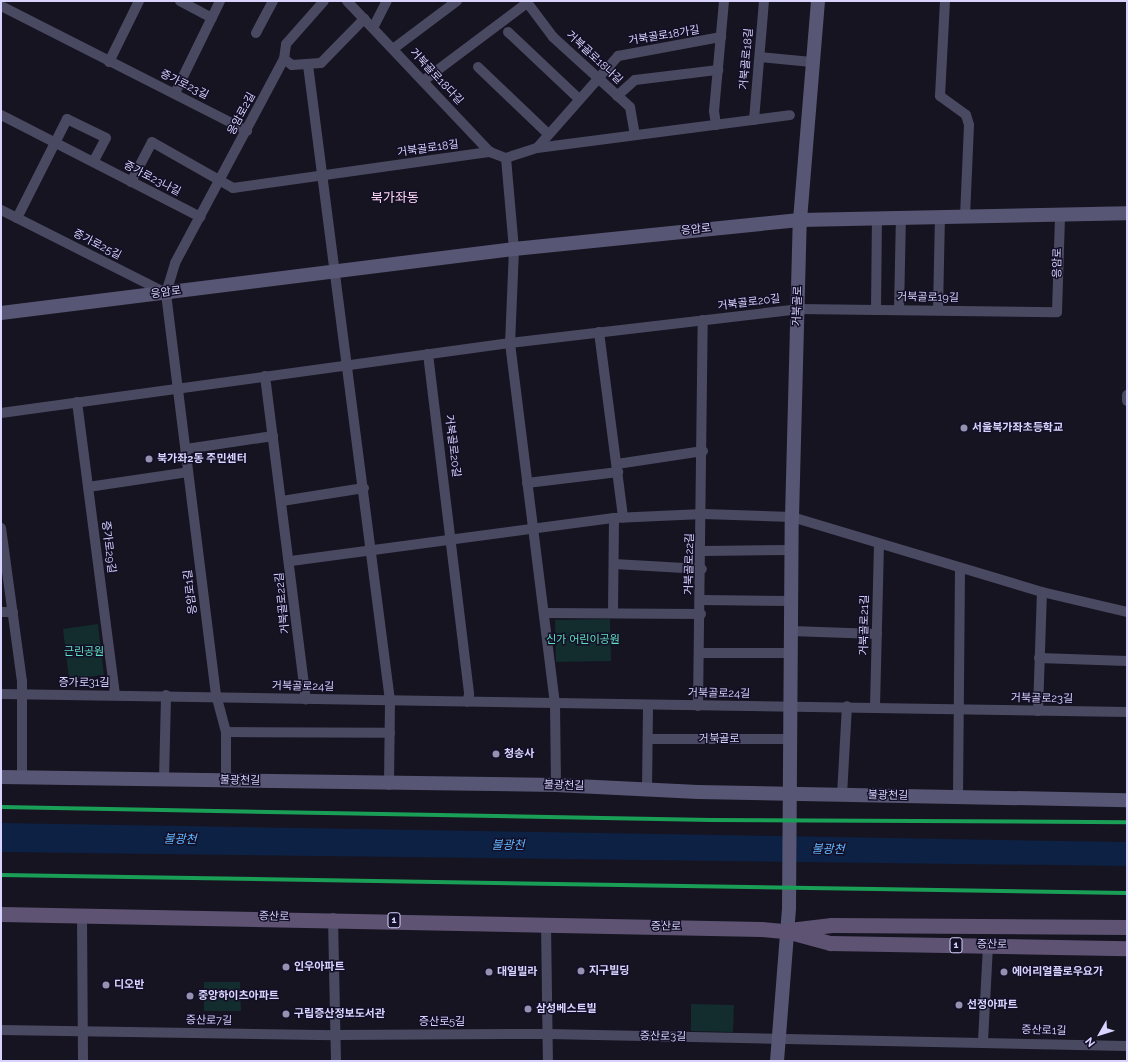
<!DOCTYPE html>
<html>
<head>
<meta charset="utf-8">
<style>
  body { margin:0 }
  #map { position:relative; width:1128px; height:1062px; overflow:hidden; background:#161421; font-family:Raleway,"Noto Sans KR",sans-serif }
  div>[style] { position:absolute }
  .green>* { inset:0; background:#132c2d }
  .water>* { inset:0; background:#0d2144 }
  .street>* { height:10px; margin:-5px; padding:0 5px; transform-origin:5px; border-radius:5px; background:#4a4962 }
  .secondary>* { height:14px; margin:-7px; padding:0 7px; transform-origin:7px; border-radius:7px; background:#575674 }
  .primary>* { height:15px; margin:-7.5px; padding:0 7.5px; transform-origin:7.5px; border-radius:7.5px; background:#5e5373 }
  .cycleway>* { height:4px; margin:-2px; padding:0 2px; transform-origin:2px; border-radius:2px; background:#1a9f57 }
  .dots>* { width:11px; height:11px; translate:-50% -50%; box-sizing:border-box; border:2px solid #130f26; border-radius:50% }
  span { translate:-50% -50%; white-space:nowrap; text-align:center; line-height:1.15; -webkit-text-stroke:3px #130f26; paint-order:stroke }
  .shield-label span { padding:1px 3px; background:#130f26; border:1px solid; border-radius:3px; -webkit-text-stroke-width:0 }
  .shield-label { font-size:10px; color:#d9d4ff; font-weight:700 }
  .street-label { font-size:11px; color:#d9d4ff }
  .poi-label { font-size:11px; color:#d9d4ff; font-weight:700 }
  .left { translate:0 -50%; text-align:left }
  .park-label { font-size:11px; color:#5fe0c0 }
  .water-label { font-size:12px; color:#62b6ff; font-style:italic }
  .quarter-label { font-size:13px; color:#ffd6f0 }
  .frame { position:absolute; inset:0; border:2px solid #d9d4ff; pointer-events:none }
  .north { position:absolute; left:1080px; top:1014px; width:40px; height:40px; -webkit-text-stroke:3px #130f26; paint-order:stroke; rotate:231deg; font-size:11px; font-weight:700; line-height:16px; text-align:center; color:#d9d4ff }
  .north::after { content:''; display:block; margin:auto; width:14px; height:18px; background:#d9d4ff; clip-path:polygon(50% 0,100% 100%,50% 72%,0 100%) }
</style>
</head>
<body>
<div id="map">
  <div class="green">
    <i style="clip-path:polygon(610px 619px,611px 661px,556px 662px,555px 620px)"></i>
    <i style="clip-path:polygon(98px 624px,104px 675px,69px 679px,63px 629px)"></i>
    <i style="clip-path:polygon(204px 982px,240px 982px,241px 1011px,204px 1011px)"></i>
    <i style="clip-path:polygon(691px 1004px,734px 1005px,733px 1032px,691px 1031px)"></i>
  </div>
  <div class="water">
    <i style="clip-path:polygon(1px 823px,1127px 842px,1127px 866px,1px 852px)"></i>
  </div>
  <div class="street">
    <i style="left:180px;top:1px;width:36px;rotate:28deg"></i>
    <i style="left:347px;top:1px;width:208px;rotate:46.6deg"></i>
    <i style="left:526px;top:1px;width:45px;rotate:53.1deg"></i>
    <i style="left:553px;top:37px;width:104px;rotate:42.3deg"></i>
    <i style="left:630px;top:107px;width:28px;rotate:80deg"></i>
    <i style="left:945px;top:1px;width:95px;rotate:93deg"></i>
    <i style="left:940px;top:96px;width:32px;rotate:36deg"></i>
    <i style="left:966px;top:115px;width:10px;rotate:73deg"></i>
    <i style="left:969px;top:125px;width:90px;rotate:92.5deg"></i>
    <i style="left:1px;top:6px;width:276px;rotate:26.9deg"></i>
    <i style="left:373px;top:28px;width:30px;rotate:-63deg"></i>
    <i style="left:508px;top:32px;width:96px;rotate:43.3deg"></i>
    <i style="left:256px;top:33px;width:36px;rotate:-62deg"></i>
    <i style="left:393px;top:49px;width:80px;rotate:-36.9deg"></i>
    <i style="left:760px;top:57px;width:52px;rotate:5.5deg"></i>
    <i style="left:284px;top:59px;width:10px;rotate:37deg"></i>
    <i style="left:292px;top:65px;width:29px;rotate:-4deg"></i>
    <i style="left:321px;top:63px;width:62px;rotate:-45.7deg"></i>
    <i style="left:109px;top:62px;width:68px;rotate:-63.8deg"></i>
    <i style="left:308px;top:65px;width:641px;rotate:82.65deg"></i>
    <i style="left:390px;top:701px;width:84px;rotate:90.7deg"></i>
    <i style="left:478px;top:67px;width:95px;rotate:43.7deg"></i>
    <i style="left:423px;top:81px;width:130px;rotate:-36.9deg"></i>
    <i style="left:175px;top:93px;width:102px;rotate:-63.9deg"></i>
    <i style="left:617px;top:96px;width:24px;rotate:-42deg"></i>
    <i style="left:635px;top:80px;width:84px;rotate:-6.9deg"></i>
    <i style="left:1px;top:115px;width:224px;rotate:27.1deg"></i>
    <i style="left:754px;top:120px;width:119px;rotate:-85.2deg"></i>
    <i style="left:716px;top:125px;width:14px;rotate:-98deg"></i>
    <i style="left:714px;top:111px;width:110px;rotate:-84.8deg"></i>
    <i style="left:537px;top:148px;width:123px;rotate:-48.6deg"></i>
    <i style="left:618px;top:56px;width:105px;rotate:-10.5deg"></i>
    <i style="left:506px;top:158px;width:91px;rotate:85deg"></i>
    <i style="left:514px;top:249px;width:94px;rotate:92.4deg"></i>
    <i style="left:510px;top:343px;width:363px;rotate:82.9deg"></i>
    <i style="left:555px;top:703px;width:82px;rotate:89.3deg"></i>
    <i style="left:131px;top:182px;width:45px;rotate:-62.3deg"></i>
    <i style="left:152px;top:142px;width:93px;rotate:29.6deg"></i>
    <i style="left:233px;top:188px;width:260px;rotate:-8deg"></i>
    <i style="left:490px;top:152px;width:17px;rotate:21deg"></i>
    <i style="left:506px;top:158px;width:33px;rotate:-18deg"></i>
    <i style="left:537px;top:148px;width:255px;rotate:-7.4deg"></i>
    <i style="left:1px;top:210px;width:185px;rotate:26.7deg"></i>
    <i style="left:17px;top:218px;width:111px;rotate:-63.2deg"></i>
    <i style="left:67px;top:119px;width:43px;rotate:26deg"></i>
    <i style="left:106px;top:138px;width:27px;rotate:118deg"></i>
    <i style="left:876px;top:310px;width:92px;rotate:-89.4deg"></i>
    <i style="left:899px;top:310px;width:93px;rotate:-88.8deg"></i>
    <i style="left:938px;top:310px;width:94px;rotate:-88.8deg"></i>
    <i style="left:599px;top:332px;width:187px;rotate:82.6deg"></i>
    <i style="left:428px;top:354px;width:343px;rotate:83.1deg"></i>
    <i style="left:469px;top:695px;width:7px;rotate:106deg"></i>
    <i style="left:265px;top:376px;width:326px;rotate:82.8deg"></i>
    <i style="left:1127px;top:395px;width:6px;rotate:90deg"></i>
    <i style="left:77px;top:402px;width:295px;rotate:82.6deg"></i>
    <i style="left:1px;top:413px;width:514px;rotate:-7.83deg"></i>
    <i style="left:510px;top:343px;width:290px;rotate:-6.7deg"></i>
    <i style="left:798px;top:309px;width:259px;rotate:0.7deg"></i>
    <i style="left:1057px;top:312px;width:98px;rotate:-88.2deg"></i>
    <i style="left:186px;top:449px;width:88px;rotate:-8.5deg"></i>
    <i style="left:617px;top:464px;width:87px;rotate:-8.6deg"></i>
    <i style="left:527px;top:483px;width:92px;rotate:-6.9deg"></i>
    <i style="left:88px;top:487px;width:101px;rotate:-8.5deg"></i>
    <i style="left:282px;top:501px;width:83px;rotate:-9deg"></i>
    <i style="left:1px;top:528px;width:154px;rotate:82.2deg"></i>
    <i style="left:22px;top:681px;width:96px;rotate:90deg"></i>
    <i style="left:702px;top:551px;width:89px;rotate:-0.6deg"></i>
    <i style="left:291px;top:561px;width:326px;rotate:-7.6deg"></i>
    <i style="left:614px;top:518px;width:89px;rotate:-2.6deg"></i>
    <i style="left:703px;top:514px;width:89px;rotate:1.9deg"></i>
    <i style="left:792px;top:517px;width:261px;rotate:16.7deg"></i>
    <i style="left:1042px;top:592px;width:87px;rotate:13.2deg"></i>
    <i style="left:614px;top:564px;width:88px;rotate:3.3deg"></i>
    <i style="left:701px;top:600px;width:90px;rotate:0.6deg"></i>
    <i style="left:1px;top:612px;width:12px"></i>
    <i style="left:545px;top:613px;width:156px;rotate:0.4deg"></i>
    <i style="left:613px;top:613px;width:95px;rotate:-89.4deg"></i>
    <i style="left:791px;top:631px;width:86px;rotate:2deg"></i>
    <i style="left:700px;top:653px;width:90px"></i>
    <i style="left:1039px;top:658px;width:88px;rotate:2deg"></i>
    <i style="left:1px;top:694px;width:1126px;rotate:0.92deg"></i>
    <i style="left:698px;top:706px;width:386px;rotate:-89.3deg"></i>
    <i style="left:875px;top:707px;width:163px;rotate:-88.6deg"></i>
    <i style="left:1038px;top:711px;width:119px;rotate:-88.1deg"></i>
    <i style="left:226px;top:732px;width:164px;rotate:0.3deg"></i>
    <i style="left:648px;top:739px;width:141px"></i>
    <i style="left:164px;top:779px;width:84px;rotate:-88.6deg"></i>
    <i style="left:226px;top:781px;width:49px;rotate:-90deg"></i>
    <i style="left:226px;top:732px;width:38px;rotate:-105deg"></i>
    <i style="left:216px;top:695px;width:405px;rotate:-97.1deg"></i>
    <i style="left:166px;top:293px;width:31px;rotate:-73deg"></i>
    <i style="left:175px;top:263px;width:231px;rotate:-61.9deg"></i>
    <i style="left:284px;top:59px;width:15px;rotate:-82deg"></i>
    <i style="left:286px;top:44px;width:57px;rotate:-48.5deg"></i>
    <i style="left:647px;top:789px;width:84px;rotate:-89.3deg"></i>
    <i style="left:842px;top:795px;width:89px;rotate:-86.8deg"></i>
    <i style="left:958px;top:797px;width:229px;rotate:-89.5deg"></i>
    <i style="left:82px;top:917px;width:144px;rotate:89.6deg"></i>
    <i style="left:333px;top:918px;width:143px;rotate:88.8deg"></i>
    <i style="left:546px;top:924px;width:137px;rotate:89.2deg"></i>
    <i style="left:1px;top:1030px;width:335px;rotate:0.9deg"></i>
    <i style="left:336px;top:1035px;width:212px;rotate:-0.3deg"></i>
    <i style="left:548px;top:1034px;width:579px;rotate:1.19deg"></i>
    <i style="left:983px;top:1041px;width:96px;rotate:-87deg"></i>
  </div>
  <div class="secondary">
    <i style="left:1px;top:313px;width:517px;rotate:-7.11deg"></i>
    <i style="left:514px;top:249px;width:287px;rotate:-5.8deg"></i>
    <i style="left:800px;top:220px;width:327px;rotate:-1.2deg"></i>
    <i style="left:1px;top:777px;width:555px;rotate:0.83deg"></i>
    <i style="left:556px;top:785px;width:142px;rotate:2.8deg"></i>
    <i style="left:698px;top:792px;width:429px;rotate:1.1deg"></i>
    <i style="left:777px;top:1061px;width:154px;rotate:-85.5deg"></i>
    <i style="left:789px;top:907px;width:390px;rotate:-89.6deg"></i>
    <i style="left:792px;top:517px;width:297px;rotate:-88.5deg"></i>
    <i style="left:800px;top:220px;width:220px;rotate:-85.3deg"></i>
  </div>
  <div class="primary">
    <i style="left:1px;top:914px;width:760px;rotate:1.13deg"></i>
    <i style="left:761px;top:929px;width:25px;rotate:5deg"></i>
    <i style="left:786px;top:931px;width:46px;rotate:15.3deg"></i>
    <i style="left:830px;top:943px;width:297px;rotate:1deg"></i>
    <i style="left:789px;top:930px;width:43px;rotate:-6.6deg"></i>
    <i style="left:832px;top:925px;width:295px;rotate:0.4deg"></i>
  </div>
  <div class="cycleway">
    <i style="left:1px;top:807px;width:710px;rotate:1.05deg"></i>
    <i style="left:711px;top:820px;width:416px;rotate:0.3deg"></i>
    <i style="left:1px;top:875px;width:1126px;rotate:0.92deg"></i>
  </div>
  <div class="dots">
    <i style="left:964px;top:428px;background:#9591b1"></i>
    <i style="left:149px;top:459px;background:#9591b1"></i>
    <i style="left:496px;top:754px;background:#9591b1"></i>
    <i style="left:286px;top:967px;background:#9591b1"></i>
    <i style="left:581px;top:971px;background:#9591b1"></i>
    <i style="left:489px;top:972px;background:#9591b1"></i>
    <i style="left:1004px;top:972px;background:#9591b1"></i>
    <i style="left:106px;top:985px;background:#9591b1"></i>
    <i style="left:190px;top:996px;background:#9591b1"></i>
    <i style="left:959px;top:1005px;background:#9591b1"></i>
    <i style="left:528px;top:1009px;background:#9591b1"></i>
    <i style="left:286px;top:1014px;background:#9591b1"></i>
  </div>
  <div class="shield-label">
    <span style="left:394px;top:920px">1</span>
    <span style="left:956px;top:945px">1</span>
  </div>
  <div class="street-label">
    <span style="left:664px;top:36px;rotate:-9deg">거북골로18가길</span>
    <span style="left:594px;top:58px;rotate:43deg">거북골로18나길</span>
    <span style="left:747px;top:59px;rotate:-85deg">거북골로18길</span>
    <span style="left:436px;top:77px;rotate:47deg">거북골로18다길</span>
    <span style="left:184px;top:85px;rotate:26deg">증가로23길</span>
    <span style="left:242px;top:114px;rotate:-62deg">응암로2길</span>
    <span style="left:428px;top:149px;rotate:-8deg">거북골로18길</span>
    <span style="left:152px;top:179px;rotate:27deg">증가로23나길</span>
    <span style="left:696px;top:230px;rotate:-6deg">응암로</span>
    <span style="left:97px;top:245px;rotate:27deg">증가로25길</span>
    <span style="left:1058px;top:263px;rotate:-89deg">응암로</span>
    <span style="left:166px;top:293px;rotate:-8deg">응암로</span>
    <span style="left:928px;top:298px;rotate:1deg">거북골로19길</span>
    <span style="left:749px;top:303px;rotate:-7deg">거북골로20길</span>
    <span style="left:798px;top:306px;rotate:-88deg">거북골로</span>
    <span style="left:452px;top:446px;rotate:83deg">거북골로20길</span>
    <span style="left:108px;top:547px;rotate:83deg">증가로29길</span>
    <span style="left:690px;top:564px;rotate:-89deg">거북골로22길</span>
    <span style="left:191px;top:592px;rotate:-97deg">응암로1길</span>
    <span style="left:283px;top:603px;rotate:-96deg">거북골로22길</span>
    <span style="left:865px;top:625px;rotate:-89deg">거북골로21길</span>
    <span style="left:84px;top:683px">증가로31길</span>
    <span style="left:303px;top:687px;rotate:1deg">거북골로24길</span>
    <span style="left:719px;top:694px;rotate:1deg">거북골로24길</span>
    <span style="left:1042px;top:699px;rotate:1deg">거북골로23길</span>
    <span style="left:719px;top:739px">거북골로</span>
    <span style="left:240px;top:781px;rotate:1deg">불광천길</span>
    <span style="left:564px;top:786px;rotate:2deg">불광천길</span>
    <span style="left:888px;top:796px;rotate:1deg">불광천길</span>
    <span style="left:274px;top:917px;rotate:2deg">증산로</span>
    <span style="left:666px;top:927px;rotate:1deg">증산로</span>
    <span style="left:992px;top:945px;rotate:1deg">증산로</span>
    <span style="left:209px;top:1021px;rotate:1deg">증산로7길</span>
    <span style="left:442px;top:1022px">증산로5길</span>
    <span style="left:1044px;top:1031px;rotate:2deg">증산로1길</span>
    <span style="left:663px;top:1037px;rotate:1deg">증산로3길</span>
  </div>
  <div class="poi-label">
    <span class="left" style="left:972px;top:428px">서울북가좌초등학교</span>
    <span class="left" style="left:157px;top:459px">북가좌2동 주민센터</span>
    <span class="left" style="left:504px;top:754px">청송사</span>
    <span class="left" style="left:294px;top:967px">인우아파트</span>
    <span class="left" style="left:589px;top:971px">지구빌딩</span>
    <span class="left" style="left:497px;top:972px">대일빌라</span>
    <span class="left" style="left:1012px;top:972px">에어리얼플로우요가</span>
    <span class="left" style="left:114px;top:985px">디오반</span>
    <span class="left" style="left:198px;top:996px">중앙하이츠아파트</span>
    <span class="left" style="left:967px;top:1005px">선정아파트</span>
    <span class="left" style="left:536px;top:1009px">삼성베스트빌</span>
    <span class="left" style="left:294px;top:1014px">구립증산정보도서관</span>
  </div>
  <div class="park-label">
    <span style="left:583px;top:640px">신가 어린이공원</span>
    <span style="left:84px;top:652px">근린공원</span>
  </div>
  <div class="water-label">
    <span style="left:180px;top:840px;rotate:1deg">불광천</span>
    <span style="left:508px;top:846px">불광천</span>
    <span style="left:828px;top:850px;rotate:1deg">불광천</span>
  </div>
  <div class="quarter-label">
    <span style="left:395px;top:198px">북가좌동</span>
  </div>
  <div class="frame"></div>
  <div class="north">N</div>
</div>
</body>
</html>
